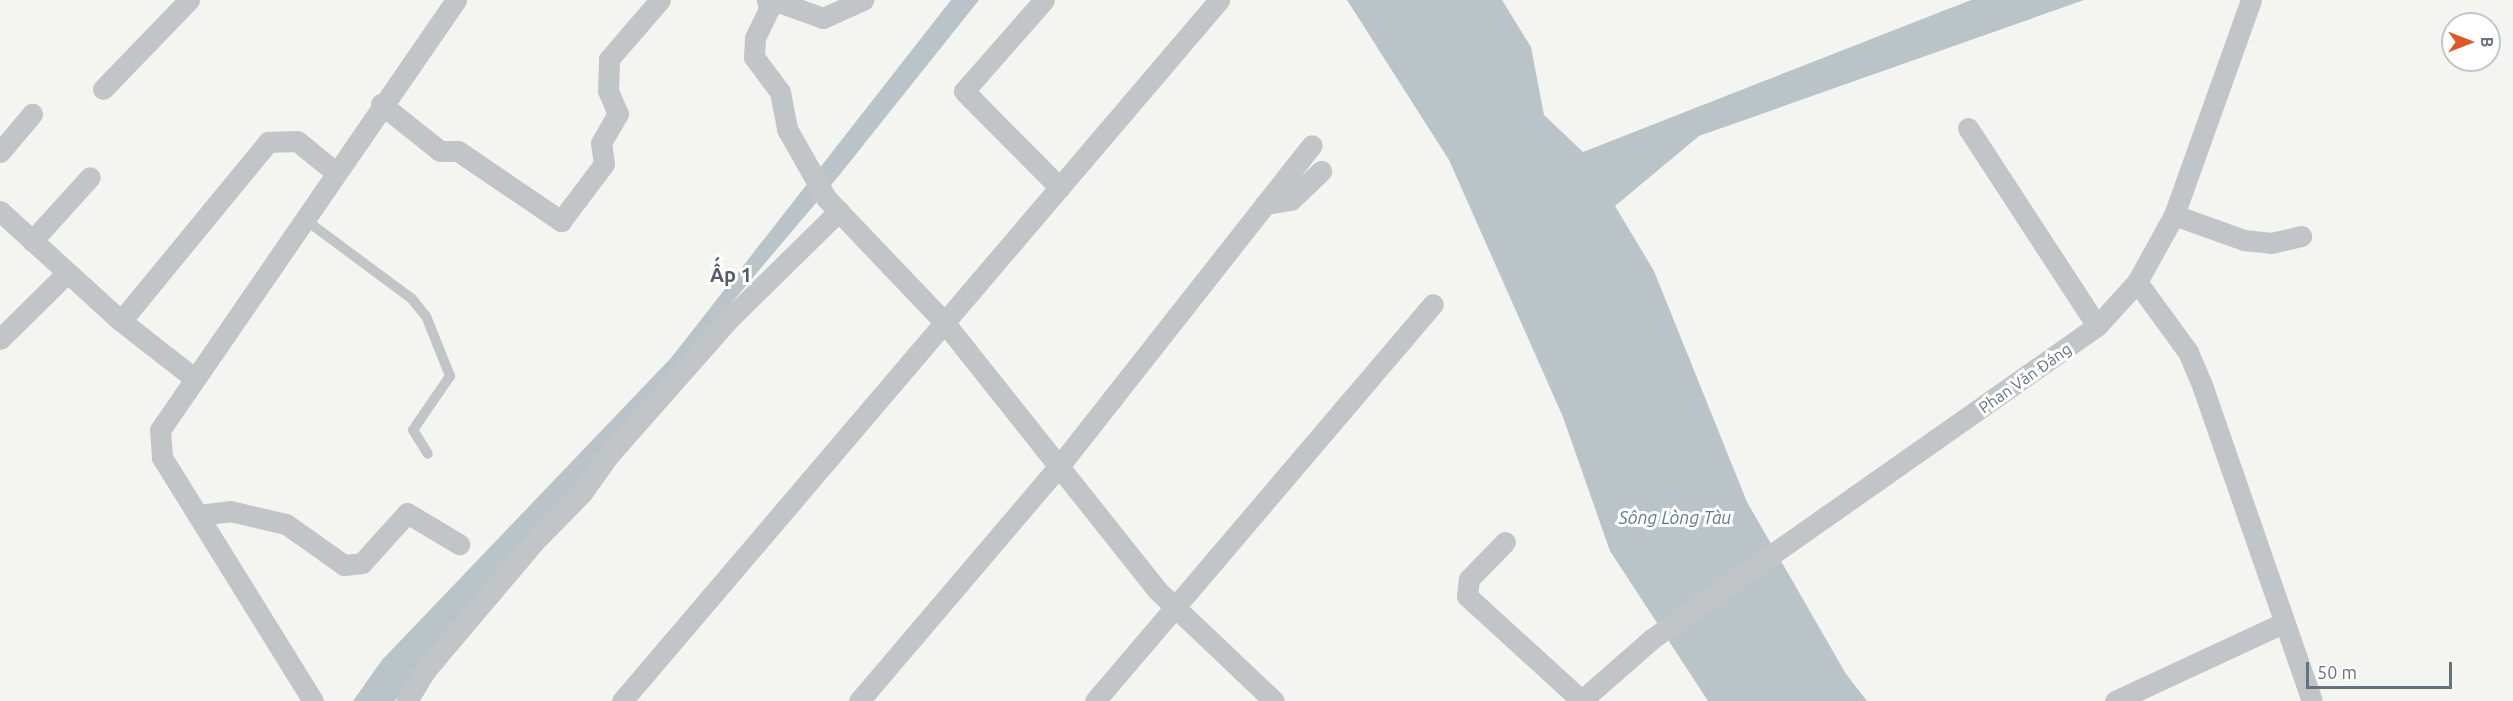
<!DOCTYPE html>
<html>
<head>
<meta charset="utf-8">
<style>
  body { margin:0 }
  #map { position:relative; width:2513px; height:701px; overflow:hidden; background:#f4f4f0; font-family:Ubuntu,sans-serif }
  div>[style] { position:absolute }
  .water>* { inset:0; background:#bac4c8 }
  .service>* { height:10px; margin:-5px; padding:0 5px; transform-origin:5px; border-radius:5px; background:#c2c5c8 }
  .minor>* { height:21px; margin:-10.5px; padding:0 10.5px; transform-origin:10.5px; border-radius:10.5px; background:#c2c5c8 }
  span { translate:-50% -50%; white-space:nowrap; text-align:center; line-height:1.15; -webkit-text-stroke:6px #fff; paint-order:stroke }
  .street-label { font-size:16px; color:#647380 }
  .water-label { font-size:18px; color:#647a85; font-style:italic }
  .quarter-label { font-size:20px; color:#525c66; font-weight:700 }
  .north { position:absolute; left:2441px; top:12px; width:60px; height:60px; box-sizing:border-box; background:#fff; border:2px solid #c1c7cc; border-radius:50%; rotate:90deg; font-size:16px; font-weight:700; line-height:24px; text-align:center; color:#647380 }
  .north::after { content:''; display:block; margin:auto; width:21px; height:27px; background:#dc5829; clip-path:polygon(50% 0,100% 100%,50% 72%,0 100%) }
  .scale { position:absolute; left:2306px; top:662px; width:146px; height:27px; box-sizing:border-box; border:3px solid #647380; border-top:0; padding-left:8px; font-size:18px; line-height:21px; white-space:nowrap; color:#647380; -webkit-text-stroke:4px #fff; paint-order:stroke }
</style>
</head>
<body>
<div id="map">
  <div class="water">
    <i style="clip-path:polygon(951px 0,979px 0,837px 178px,395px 701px,353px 701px,382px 660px,671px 358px)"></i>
    <i style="clip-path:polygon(1347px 0,1502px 0,1531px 47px,1544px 115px,1583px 152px,1971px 0,2084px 0,1699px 136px,1615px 206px,1654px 271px,1747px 502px,1846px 674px,1867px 701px,1708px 701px,1610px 551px,1563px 417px,1449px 160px)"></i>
  </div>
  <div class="service">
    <i style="left:303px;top:218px;width:136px;rotate:36.6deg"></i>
    <i style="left:412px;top:299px;width:22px;rotate:51deg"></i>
    <i style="left:426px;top:316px;width:65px;rotate:68.2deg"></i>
    <i style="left:450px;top:376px;width:65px;rotate:124.4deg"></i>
    <i style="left:413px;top:430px;width:28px;rotate:58deg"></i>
  </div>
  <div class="minor">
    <i style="left:767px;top:0;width:9px;rotate:77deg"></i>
    <i style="left:769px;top:9px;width:32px;rotate:116deg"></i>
    <i style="left:755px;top:38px;width:19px;rotate:93deg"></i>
    <i style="left:754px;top:57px;width:44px;rotate:53.4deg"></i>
    <i style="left:780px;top:92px;width:38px;rotate:79deg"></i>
    <i style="left:787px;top:129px;width:79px;rotate:60.5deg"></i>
    <i style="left:826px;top:198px;width:171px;rotate:46.4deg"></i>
    <i style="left:944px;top:322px;width:342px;rotate:51.5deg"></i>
    <i style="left:1157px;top:590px;width:161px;rotate:43.5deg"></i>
    <i style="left:773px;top:0;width:53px;rotate:19.8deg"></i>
    <i style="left:823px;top:18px;width:44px;rotate:-24.2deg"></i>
    <i style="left:1044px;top:0;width:121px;rotate:131.3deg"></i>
    <i style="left:964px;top:91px;width:136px;rotate:45.3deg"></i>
    <i style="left:103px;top:89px;width:124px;rotate:-46deg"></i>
    <i style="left:381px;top:104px;width:75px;rotate:38.5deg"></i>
    <i style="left:440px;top:151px;width:18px"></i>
    <i style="left:458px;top:151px;width:125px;rotate:34.2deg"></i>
    <i style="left:561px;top:221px;width:71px;rotate:-53deg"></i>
    <i style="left:604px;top:164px;width:21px;rotate:-98deg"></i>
    <i style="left:601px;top:143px;width:34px;rotate:-60deg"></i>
    <i style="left:618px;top:114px;width:25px;rotate:-113deg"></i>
    <i style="left:608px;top:91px;width:32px;rotate:-88deg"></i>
    <i style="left:609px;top:59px;width:78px;rotate:-49.2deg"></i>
    <i style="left:1968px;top:128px;width:236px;rotate:56.9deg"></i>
    <i style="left:0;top:152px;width:50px;rotate:-49.9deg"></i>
    <i style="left:1265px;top:204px;width:26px;rotate:-9deg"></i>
    <i style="left:1291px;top:200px;width:42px;rotate:-44deg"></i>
    <i style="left:0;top:211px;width:164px;rotate:42.3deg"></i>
    <i style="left:121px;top:321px;width:93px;rotate:38deg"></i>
    <i style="left:2174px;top:215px;width:74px;rotate:19.7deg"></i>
    <i style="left:2244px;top:240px;width:27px;rotate:6deg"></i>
    <i style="left:2271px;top:243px;width:31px;rotate:-13deg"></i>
    <i style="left:32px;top:241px;width:86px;rotate:-47.8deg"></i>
    <i style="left:2137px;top:282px;width:87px;rotate:53.9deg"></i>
    <i style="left:2188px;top:352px;width:39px;rotate:67deg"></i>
    <i style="left:2203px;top:388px;width:331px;rotate:70.8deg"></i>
    <i style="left:121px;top:321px;width:232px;rotate:-50.6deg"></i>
    <i style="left:268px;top:142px;width:29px;rotate:-2deg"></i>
    <i style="left:297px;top:141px;width:48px;rotate:39deg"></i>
    <i style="left:0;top:339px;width:94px;rotate:-44.6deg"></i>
    <i style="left:199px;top:515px;width:31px;rotate:-7deg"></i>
    <i style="left:230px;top:511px;width:57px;rotate:13.1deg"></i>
    <i style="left:286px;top:524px;width:71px;rotate:35.3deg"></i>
    <i style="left:344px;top:565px;width:18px;rotate:-6deg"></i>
    <i style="left:362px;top:563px;width:67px;rotate:-48deg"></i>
    <i style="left:407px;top:513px;width:61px;rotate:30.8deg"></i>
    <i style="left:1505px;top:542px;width:52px;rotate:134.2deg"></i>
    <i style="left:1469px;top:579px;width:17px;rotate:97deg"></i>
    <i style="left:1467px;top:596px;width:154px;rotate:42.4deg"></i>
    <i style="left:313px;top:701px;width:287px;rotate:-121.8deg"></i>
    <i style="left:162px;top:457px;width:27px;rotate:-94deg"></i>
    <i style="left:160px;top:430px;width:522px;rotate:-55.46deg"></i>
    <i style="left:407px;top:701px;width:35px;rotate:-59deg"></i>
    <i style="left:425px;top:671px;width:167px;rotate:-49.8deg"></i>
    <i style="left:533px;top:543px;width:70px;rotate:-45.6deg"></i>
    <i style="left:582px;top:493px;width:47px;rotate:-54.6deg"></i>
    <i style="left:609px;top:455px;width:179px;rotate:-48.6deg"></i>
    <i style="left:727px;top:321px;width:157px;rotate:-44.5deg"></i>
    <i style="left:622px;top:701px;width:921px;rotate:-49.58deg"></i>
    <i style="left:859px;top:701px;width:310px;rotate:-49.6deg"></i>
    <i style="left:1060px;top:465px;width:407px;rotate:-51.8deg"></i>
    <i style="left:1095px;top:701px;width:521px;rotate:-49.59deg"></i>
    <i style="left:1581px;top:701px;width:96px;rotate:-41.2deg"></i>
    <i style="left:1653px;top:638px;width:543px;rotate:-35.1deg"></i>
    <i style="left:2097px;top:326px;width:59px;rotate:-47.7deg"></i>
    <i style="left:2137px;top:282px;width:77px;rotate:-61.1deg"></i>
    <i style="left:2174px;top:215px;width:228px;rotate:-70.3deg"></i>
    <i style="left:2115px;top:701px;width:187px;rotate:-24.9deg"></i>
  </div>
  <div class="street-label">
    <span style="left:2025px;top:378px;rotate:-35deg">Phan Văn Đáng</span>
  </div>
  <div class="water-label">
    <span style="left:1675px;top:517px">Sông Lòng Tàu</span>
  </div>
  <div class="quarter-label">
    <span style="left:731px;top:274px">Ấp 1</span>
  </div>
  <div class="north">B</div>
  <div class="scale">50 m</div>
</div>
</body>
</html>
